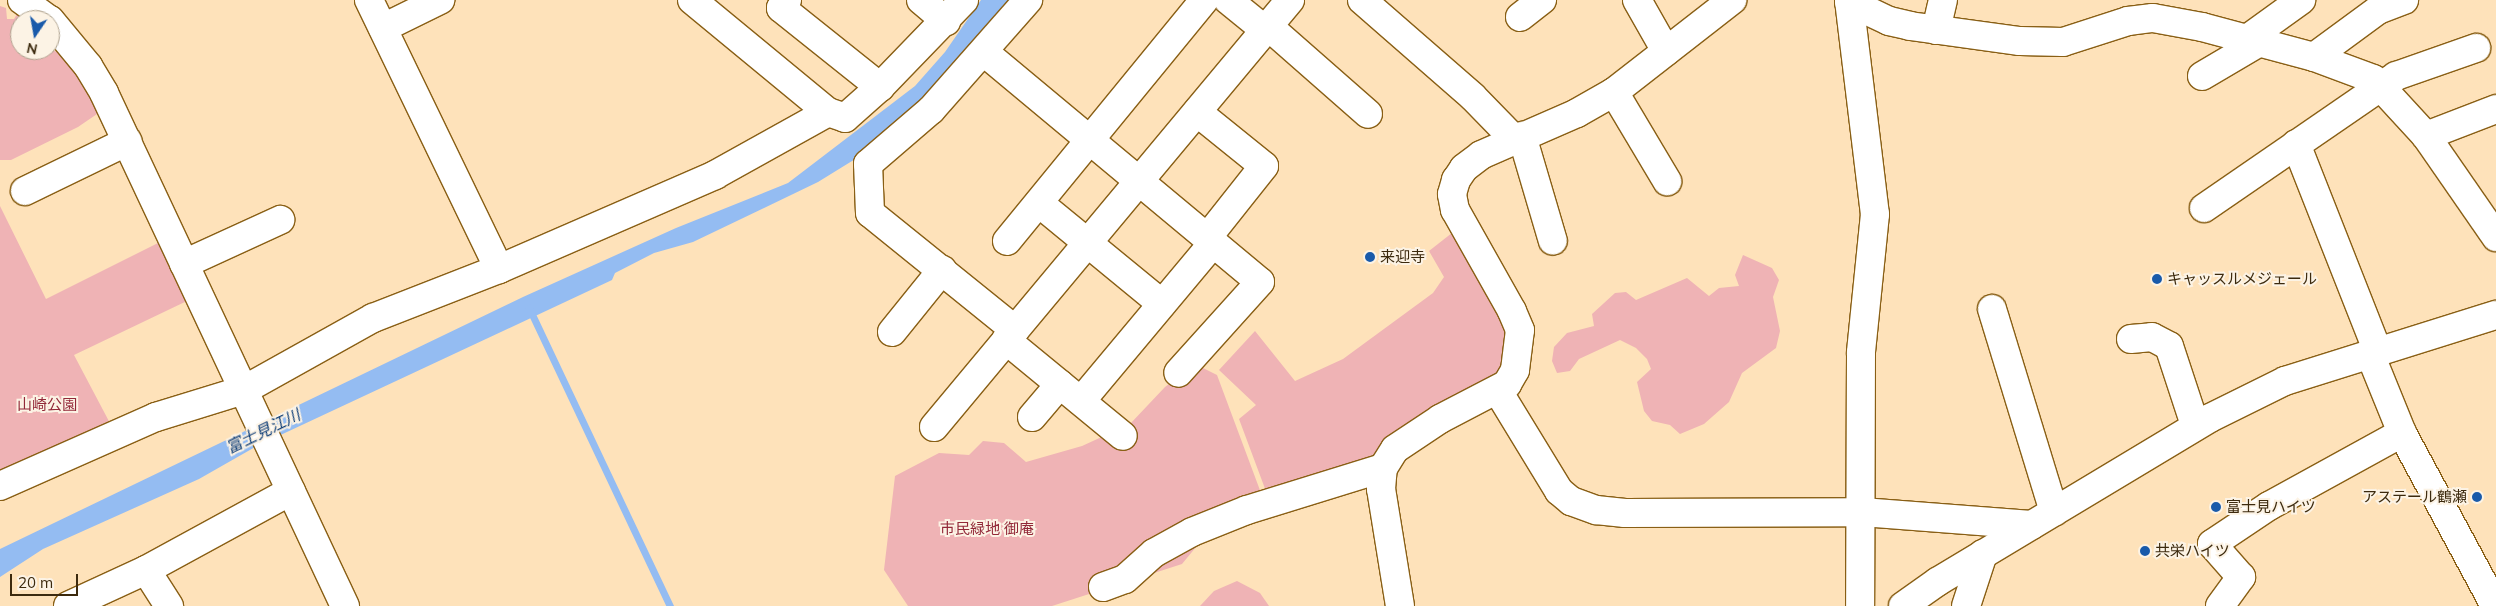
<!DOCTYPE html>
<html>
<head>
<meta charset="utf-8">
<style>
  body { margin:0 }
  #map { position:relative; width:2496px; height:606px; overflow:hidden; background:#fee2ba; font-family:Mulish,"Noto Sans JP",sans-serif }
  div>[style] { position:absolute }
  .green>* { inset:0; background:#efb3b5 }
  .water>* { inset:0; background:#94bcf2 }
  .stream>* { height:7px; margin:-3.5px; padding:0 3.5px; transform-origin:3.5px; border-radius:3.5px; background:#94bcf2 }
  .roads { filter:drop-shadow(1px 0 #895f15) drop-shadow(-1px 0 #895f15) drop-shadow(0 1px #895f15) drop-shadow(0 -1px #895f15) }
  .minor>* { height:28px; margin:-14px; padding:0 14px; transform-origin:14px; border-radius:14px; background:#fff }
  .dots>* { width:14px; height:14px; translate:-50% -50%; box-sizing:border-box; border:2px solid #fcf3e5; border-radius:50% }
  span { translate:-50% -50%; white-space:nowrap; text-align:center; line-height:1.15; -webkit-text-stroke:4px #fcf3e5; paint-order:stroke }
  .poi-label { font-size:15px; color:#3c2a0e }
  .left { translate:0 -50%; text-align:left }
  .right { translate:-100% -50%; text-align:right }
  .park-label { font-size:15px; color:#922838 }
  .water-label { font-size:16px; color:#093a75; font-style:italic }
  .north { position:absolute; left:10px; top:10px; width:50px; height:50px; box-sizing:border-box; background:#fcf3e5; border:1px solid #afa38f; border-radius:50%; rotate:192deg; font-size:14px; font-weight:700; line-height:20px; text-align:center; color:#3c2a0e }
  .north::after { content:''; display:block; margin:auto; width:18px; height:22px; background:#195aaa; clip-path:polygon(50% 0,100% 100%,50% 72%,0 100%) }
  .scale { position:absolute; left:10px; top:574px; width:68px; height:22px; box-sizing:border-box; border:2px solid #3c2a0e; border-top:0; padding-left:6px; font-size:15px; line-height:18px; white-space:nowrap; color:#3c2a0e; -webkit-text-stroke:4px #fcf3e5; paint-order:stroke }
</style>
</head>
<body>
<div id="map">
  <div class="green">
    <i style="clip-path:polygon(0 6px,6px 8px,7px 19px,14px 19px,17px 14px,31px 20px,20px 20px,20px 50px,50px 50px,50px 44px,54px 51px,68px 54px,95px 96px,94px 105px,101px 108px,97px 114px,78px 127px,11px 160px,0 160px)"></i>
    <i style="clip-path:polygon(0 206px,46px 299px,160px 242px,189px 300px,74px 355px,112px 427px,0 477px)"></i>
    <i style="clip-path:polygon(1457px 229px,1512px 332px,1508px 364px,1497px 380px,1371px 460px,1267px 494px,1239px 419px,1256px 405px,1219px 370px,1255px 331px,1295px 381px,1343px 359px,1433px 293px,1444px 277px,1429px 251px)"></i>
    <i style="clip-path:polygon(1743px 255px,1772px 268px,1779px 280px,1773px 297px,1780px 331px,1776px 348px,1742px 373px,1729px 402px,1704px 424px,1680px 434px,1670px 425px,1652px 421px,1644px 411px,1637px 382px,1651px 369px,1647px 359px,1636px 348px,1620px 340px,1579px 359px,1570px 371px,1557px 373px,1552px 361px,1554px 347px,1567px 333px,1594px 326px,1592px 314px,1615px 293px,1626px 292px,1636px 300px,1687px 278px,1709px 296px,1719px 288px,1739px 286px,1735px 275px)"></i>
    <i style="clip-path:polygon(1195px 364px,1217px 375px,1261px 493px,1215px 524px,1182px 564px,1052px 606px,908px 606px,884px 570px,895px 476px,939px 453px,969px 455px,983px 441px,1004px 443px,1026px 462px,1082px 446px,1130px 424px,1165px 387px)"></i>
    <i style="clip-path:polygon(1237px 581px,1260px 593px,1269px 606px,1200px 606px,1214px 591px)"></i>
  </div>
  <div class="water">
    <i style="clip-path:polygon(981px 0,1020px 0,983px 45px,865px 153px,818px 182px,693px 242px,654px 253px,615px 273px,612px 280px,257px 446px,199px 479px,43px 549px,0 577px,0 549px,523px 297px,676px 228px,788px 183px,915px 86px,945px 52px)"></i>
  </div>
  <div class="stream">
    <i style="left:529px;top:308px;width:330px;rotate:64.7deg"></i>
  </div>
  <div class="roads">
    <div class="minor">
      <i style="left:22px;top:0;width:34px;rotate:36deg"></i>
      <i style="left:369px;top:0;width:299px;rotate:64.2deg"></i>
      <i style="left:692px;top:0;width:176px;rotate:39.5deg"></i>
      <i style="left:828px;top:112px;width:18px;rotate:19deg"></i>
      <i style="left:845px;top:118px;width:47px;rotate:-41.5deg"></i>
      <i style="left:880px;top:87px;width:121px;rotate:-46deg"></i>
      <i style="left:787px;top:0;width:10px;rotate:127deg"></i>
      <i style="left:781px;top:8px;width:127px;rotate:38.6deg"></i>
      <i style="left:921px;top:0;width:33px;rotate:40deg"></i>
      <i style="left:1228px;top:0;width:48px;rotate:39deg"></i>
      <i style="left:1362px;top:0;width:147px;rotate:41.1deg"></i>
      <i style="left:1473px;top:97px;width:59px;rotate:45.7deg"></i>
      <i style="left:1637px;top:0;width:59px;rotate:60.4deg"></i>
      <i style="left:1849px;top:0;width:216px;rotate:83.1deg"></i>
      <i style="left:1875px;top:214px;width:140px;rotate:95.8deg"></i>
      <i style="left:1861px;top:353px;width:253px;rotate:90.2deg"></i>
      <i style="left:1849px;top:2px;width:44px;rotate:25.4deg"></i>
      <i style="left:1889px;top:21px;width:22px;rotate:13deg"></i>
      <i style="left:1910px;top:26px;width:111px;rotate:7.8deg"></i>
      <i style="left:2020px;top:41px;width:43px;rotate:1.3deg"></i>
      <i style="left:2063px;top:42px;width:68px;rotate:-17.9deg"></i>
      <i style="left:2128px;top:21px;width:25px;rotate:-7deg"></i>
      <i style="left:2153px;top:18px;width:50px;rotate:10.4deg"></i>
      <i style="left:2202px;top:27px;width:116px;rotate:15deg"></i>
      <i style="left:2314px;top:57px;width:63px;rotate:20.4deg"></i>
      <i style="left:2373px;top:79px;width:10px;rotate:45deg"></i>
      <i style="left:2380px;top:86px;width:68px;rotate:47.4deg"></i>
      <i style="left:2426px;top:136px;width:123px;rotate:55.3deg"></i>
      <i style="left:1520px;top:17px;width:28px;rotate:-38deg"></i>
      <i style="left:50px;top:20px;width:60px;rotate:50.4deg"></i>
      <i style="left:88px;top:66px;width:31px;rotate:59deg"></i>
      <i style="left:104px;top:93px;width:567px;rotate:64.84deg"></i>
      <i style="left:1268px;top:26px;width:133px;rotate:41.3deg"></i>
      <i style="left:383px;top:28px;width:64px;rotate:-26.2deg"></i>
      <i style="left:1936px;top:30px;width:31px;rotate:-77deg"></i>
      <i style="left:2247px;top:39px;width:67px;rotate:-35.8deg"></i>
      <i style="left:984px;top:52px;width:359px;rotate:39.8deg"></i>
      <i style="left:1260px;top:282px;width:122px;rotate:132deg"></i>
      <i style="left:2314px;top:57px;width:79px;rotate:-36.3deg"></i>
      <i style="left:2378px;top:10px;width:28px;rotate:-21deg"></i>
      <i style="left:2202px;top:76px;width:65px;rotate:-30.5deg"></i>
      <i style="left:1614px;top:92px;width:104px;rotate:59.2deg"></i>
      <i style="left:1197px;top:112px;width:86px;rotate:38.9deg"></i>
      <i style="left:1264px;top:166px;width:92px;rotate:128.4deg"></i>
      <i style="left:1522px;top:136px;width:109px;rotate:73.6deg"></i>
      <i style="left:2426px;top:136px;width:75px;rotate:-21.1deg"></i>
      <i style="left:2296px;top:144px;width:224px;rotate:68.5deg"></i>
      <i style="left:25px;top:191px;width:114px;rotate:-25.9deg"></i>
      <i style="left:1039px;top:203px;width:159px;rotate:39.4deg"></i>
      <i style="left:2204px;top:208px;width:233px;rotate:-34.5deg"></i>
      <i style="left:2396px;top:76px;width:85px;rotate:-19.3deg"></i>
      <i style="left:1007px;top:241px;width:311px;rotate:-50.7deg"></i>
      <i style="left:184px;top:264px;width:106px;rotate:-24.6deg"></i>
      <i style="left:1992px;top:309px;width:212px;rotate:73deg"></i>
      <i style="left:1015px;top:330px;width:186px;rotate:-141.1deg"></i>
      <i style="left:870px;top:213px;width:49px;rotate:-92.3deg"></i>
      <i style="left:868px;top:164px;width:83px;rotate:-40.6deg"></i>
      <i style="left:931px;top:110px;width:147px;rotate:-48.6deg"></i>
      <i style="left:892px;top:332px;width:80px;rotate:-51.1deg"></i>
      <i style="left:2131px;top:339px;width:21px;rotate:-5deg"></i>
      <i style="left:2152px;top:337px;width:19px;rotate:28deg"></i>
      <i style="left:2169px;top:346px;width:83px;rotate:71.8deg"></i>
      <i style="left:1006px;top:340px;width:151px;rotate:39.4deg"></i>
      <i style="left:2370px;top:354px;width:85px;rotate:67.9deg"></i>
      <i style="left:2402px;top:433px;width:196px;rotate:61.7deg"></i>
      <i style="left:1498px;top:391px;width:117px;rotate:58.6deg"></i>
      <i style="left:1559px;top:491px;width:16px;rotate:40deg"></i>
      <i style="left:1571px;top:501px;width:27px;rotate:20deg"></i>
      <i style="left:1596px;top:510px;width:29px;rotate:6deg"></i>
      <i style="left:1625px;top:513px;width:237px;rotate:-0.2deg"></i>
      <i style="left:1862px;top:512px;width:170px;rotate:4.4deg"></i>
      <i style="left:1081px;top:401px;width:206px;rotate:-50.1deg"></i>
      <i style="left:1032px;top:417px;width:43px;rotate:-49.7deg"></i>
      <i style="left:934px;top:427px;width:556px;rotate:-50.18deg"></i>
      <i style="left:0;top:486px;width:171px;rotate:-23.9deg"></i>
      <i style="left:156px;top:417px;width:92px;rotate:-17.1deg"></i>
      <i style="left:244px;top:390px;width:148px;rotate:-29.2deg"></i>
      <i style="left:373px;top:318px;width:135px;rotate:-21.3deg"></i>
      <i style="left:499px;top:269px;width:236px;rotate:-23.5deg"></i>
      <i style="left:715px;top:175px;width:129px;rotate:-29.1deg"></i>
      <i style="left:146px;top:570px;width:43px;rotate:57.4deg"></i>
      <i style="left:1103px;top:587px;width:23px;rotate:-20deg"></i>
      <i style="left:1125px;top:579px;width:39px;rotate:-42deg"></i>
      <i style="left:1154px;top:553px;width:43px;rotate:-28.9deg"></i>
      <i style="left:1192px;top:532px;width:59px;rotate:-21.8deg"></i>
      <i style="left:1247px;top:510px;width:142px;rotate:-17.2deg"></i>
      <i style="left:68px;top:606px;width:86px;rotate:-24.8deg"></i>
      <i style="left:146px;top:570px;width:165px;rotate:-28.6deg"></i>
      <i style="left:1400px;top:606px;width:119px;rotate:-99.2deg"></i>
      <i style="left:1381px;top:489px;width:21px;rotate:-85deg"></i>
      <i style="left:1383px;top:468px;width:22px;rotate:-58deg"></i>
      <i style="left:1395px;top:449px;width:54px;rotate:-33.7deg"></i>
      <i style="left:1440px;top:419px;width:76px;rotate:-27.6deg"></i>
      <i style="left:1507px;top:384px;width:16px;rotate:-60deg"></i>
      <i style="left:1515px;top:370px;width:40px;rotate:-82.9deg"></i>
      <i style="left:1520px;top:330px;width:21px;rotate:-113deg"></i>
      <i style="left:1512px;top:311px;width:116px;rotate:-119.4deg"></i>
      <i style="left:1455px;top:210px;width:16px;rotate:-101deg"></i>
      <i style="left:1452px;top:194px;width:15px;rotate:-74deg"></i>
      <i style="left:1456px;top:180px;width:14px;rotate:-56deg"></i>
      <i style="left:1464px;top:168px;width:21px;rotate:-37deg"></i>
      <i style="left:1481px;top:155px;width:105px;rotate:-23.6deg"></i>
      <i style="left:1577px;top:113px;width:43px;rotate:-29.6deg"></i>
      <i style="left:1614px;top:92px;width:150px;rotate:-37.9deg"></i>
      <i style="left:1903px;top:606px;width:42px;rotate:-35.2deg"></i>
      <i style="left:1937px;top:582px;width:318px;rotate:-31deg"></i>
      <i style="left:2210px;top:418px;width:84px;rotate:-26.3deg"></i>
      <i style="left:2285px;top:381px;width:221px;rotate:-17.4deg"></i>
      <i style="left:1966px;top:606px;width:55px;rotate:-71.9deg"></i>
      <i style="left:2220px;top:606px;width:36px;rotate:-54deg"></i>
      <i style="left:2241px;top:577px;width:44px;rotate:-131.3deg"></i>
      <i style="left:2212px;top:544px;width:69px;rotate:-33.7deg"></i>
      <i style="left:2269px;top:506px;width:152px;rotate:-28.8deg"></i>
    </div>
  </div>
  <div class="dots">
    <i style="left:1370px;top:257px;background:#195aaa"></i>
    <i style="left:2157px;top:279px;background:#195aaa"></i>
    <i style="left:2477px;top:497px;background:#195aaa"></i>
    <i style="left:2216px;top:507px;background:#195aaa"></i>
    <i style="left:2145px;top:551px;background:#195aaa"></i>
  </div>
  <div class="poi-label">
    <span class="left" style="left:1380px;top:257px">来迎寺</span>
    <span class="left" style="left:2167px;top:279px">キャッスルメジェール</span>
    <span class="right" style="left:2467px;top:497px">アステール鶴瀬</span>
    <span class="left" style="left:2226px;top:507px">富士見ハイツ</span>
    <span class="left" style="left:2155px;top:551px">共栄ハイツ</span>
  </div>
  <div class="park-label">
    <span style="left:47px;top:405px">山崎公園</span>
    <span style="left:987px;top:529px">市民緑地 御庵</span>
  </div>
  <div class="water-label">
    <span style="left:263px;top:431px;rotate:-26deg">富士見江川</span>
  </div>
  <div class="north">N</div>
  <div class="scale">20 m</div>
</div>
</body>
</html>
